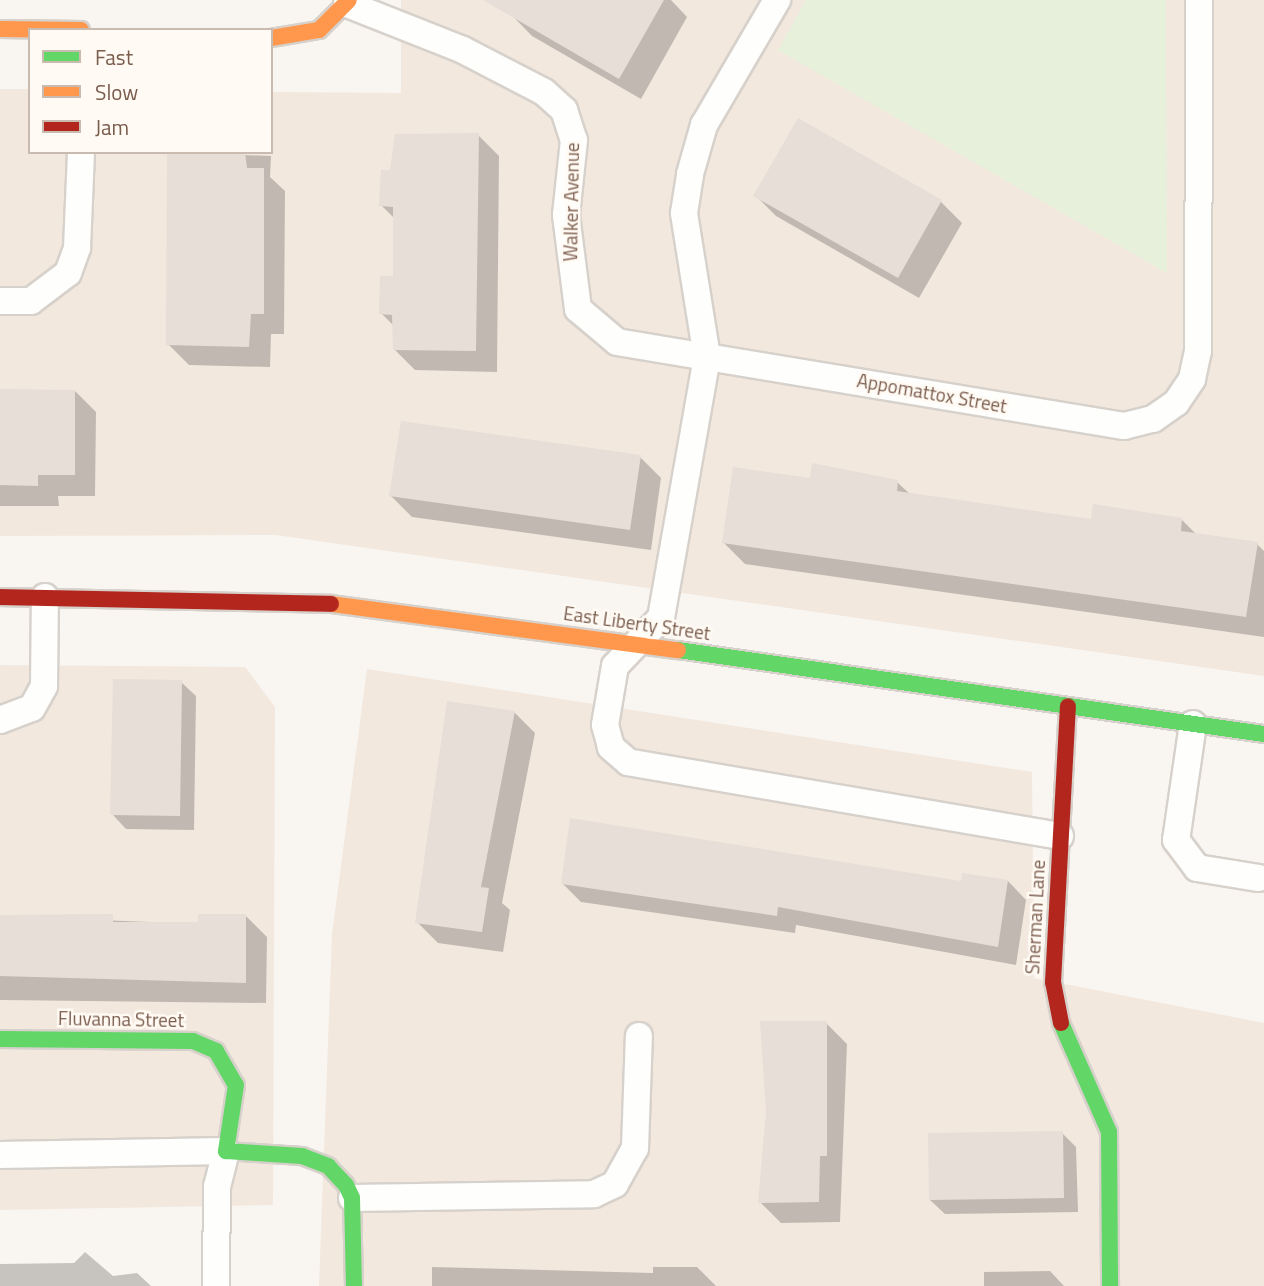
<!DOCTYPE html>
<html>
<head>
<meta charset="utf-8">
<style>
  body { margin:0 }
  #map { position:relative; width:1264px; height:1286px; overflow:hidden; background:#f9f5f0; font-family:"Titillium Web",sans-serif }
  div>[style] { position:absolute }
  .residential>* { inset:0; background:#f2e8de }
  .green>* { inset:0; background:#e7f0db }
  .shadow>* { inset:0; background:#0003 }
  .building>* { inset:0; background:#e6ded7 }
  .roads { filter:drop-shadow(2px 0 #d7d1cb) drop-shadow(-2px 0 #d7d1cb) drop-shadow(0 2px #d7d1cb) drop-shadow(0 -2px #d7d1cb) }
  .lane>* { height:26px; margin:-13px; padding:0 13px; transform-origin:13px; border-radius:13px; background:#fefefd }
  .fast>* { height:16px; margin:-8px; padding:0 8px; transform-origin:8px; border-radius:8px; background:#63d668 }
  .slow>* { height:16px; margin:-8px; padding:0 8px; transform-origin:8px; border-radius:8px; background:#ff974d }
  .jam>* { height:16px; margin:-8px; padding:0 8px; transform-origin:8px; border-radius:8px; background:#b3261e }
  span { translate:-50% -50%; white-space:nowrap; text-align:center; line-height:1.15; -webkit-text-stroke:5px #fffaf3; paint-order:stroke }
  .street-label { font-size:19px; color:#7a5c4d }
  .legend { position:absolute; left:28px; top:28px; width:245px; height:126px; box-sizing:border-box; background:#fffaf3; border:2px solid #cabbb1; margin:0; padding:9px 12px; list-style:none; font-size:21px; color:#7a5c4d }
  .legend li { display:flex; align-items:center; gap:14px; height:35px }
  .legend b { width:35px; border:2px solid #cabbb1 }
</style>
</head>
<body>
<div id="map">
  <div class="residential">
    <i style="clip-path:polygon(401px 0,1264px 0,1264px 676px,276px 535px,0 536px,0 89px,30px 89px,30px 152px,271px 152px,271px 92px,401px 93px)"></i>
    <i style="clip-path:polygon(0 665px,245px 667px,275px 707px,273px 1205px,0 1210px)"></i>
    <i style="clip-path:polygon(367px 669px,1032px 772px,1034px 978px,1264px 1023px,1264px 1286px,319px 1286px,332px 934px)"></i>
  </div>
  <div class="green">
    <i style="clip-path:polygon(806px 0,1166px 0,1167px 273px,778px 50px)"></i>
  </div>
  <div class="shadow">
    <i style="clip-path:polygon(497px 0,671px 0,687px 17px,641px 99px,532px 36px)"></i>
    <i style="clip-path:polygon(478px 135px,499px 156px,497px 372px,415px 370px,394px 349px,394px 326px,381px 313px,394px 277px,395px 219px,381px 205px,392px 171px)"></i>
    <i style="clip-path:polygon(169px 152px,271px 156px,270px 177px,285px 191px,284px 334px,271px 334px,270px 367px,189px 365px,168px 344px)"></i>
    <i style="clip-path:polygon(755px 195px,941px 202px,962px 223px,919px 298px,776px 216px)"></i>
    <i style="clip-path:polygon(0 391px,75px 391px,96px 412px,95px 496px,58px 496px,59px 506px,0 506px)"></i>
    <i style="clip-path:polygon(640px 457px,661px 478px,651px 550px,412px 517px,391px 496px)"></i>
    <i style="clip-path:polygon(812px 480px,897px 482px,911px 495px,1093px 521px,1181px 519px,1197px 535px,1257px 544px,1264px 551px,1264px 637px,745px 564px,724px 543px)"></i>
    <i style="clip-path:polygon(181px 682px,196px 696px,194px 830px,126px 829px,112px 814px)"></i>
    <i style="clip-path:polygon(514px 712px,535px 733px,502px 903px,510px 910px,503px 952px,438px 943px,417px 922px)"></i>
    <i style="clip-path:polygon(1008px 881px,1026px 900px,1016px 965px,796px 925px,795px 933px,581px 902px,562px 883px)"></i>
    <i style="clip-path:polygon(0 916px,200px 924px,246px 916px,267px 937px,266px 1003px,0 1000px)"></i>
    <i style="clip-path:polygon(826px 1023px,847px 1044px,840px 1222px,781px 1223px,760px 1202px)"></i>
    <i style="clip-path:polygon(1062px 1133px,1076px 1147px,1078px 1212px,945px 1214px,930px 1200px)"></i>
    <i style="clip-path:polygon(85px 1252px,113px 1276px,137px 1273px,151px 1286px,0 1286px,0 1264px,74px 1263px)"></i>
    <i style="clip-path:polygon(432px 1267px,653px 1273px,653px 1267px,697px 1267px,716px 1286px,432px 1286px)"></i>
    <i style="clip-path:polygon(1050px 1271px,1064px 1286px,984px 1286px,984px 1272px)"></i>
  </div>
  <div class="building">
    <i style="clip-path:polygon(483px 0,664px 0,619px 79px)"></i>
    <i style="clip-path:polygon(798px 118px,942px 200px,898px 278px,753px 196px)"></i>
    <i style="clip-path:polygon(479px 133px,476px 351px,393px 350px,392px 315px,379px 314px,380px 276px,393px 276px,393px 207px,379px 206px,381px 170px,390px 170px,395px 134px)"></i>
    <i style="clip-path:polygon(167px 152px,245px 152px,247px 168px,264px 168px,264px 314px,251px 314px,249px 347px,166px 345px)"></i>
    <i style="clip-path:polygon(0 389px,75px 390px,75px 475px,38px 475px,38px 486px,0 485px)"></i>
    <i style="clip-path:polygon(401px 421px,641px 455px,630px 530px,389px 496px)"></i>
    <i style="clip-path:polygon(812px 463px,898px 480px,897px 491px,1091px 519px,1093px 504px,1182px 518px,1181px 531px,1258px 542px,1246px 617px,722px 543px,733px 467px,810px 478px)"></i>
    <i style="clip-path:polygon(113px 679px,182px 680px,180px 816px,110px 815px)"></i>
    <i style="clip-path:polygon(447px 701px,515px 711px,481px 887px,489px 888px,482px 932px,415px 923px)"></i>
    <i style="clip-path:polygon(570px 818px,961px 881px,962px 873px,1008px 880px,998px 947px,778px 907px,777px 916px,561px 884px)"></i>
    <i style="clip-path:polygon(113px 914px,113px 922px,198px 922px,198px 914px,246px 914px,246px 983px,0 976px,0 915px)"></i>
    <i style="clip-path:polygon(760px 1021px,827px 1021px,827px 1156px,820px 1156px,819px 1202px,758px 1203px,766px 1112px)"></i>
    <i style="clip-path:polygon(1063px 1131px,1064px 1198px,929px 1200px,928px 1133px)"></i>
  </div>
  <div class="roads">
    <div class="lane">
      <i style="left:347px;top:4px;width:125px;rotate:21.6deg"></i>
      <i style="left:463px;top:50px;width:91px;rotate:27.4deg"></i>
      <i style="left:544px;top:92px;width:27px;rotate:42deg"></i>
      <i style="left:564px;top:110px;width:32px;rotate:72deg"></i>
      <i style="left:574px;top:140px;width:75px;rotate:96.1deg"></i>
      <i style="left:566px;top:215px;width:95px;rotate:82.7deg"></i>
      <i style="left:578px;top:309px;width:51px;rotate:40.2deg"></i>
      <i style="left:617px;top:342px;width:91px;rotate:9.5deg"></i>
      <i style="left:707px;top:357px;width:146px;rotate:-99.1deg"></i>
      <i style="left:684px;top:213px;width:39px;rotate:-81deg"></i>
      <i style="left:690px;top:174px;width:51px;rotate:-74.1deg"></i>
      <i style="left:704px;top:125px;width:145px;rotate:-59.7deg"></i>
      <i style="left:0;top:301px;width:31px"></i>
      <i style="left:31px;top:301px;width:46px;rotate:-37.1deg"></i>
      <i style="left:68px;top:273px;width:27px;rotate:-70deg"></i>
      <i style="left:77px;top:248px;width:96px;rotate:-87.6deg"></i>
      <i style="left:0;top:720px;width:34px;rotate:-21deg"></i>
      <i style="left:32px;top:708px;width:25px;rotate:-61deg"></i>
      <i style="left:44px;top:686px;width:89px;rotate:-89.4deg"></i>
      <i style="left:1193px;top:724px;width:117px;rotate:98.3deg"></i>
      <i style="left:1176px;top:840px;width:35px;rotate:53deg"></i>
      <i style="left:1197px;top:868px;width:63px;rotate:9.2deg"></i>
      <i style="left:1060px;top:836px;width:438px;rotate:-170.3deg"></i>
      <i style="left:628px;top:762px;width:23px;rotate:-139deg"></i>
      <i style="left:611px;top:747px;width:23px;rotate:-105deg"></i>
      <i style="left:605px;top:725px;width:60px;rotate:-80.4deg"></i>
      <i style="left:615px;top:666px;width:66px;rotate:-46.2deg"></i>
      <i style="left:661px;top:618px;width:265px;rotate:-80deg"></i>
      <i style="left:707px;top:357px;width:423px;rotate:9.4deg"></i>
      <i style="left:1124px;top:426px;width:30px;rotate:-14deg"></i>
      <i style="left:1153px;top:419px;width:28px;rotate:-35deg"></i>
      <i style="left:1176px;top:403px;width:29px;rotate:-56deg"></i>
      <i style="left:1192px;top:379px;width:29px;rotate:-78deg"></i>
      <i style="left:1198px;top:351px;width:351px;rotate:-89.8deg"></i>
      <i style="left:0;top:1155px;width:226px;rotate:-1deg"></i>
      <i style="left:226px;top:1151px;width:36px;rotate:104deg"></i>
      <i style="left:217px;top:1186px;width:100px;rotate:90.6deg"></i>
      <i style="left:352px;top:1198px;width:242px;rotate:-0.9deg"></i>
      <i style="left:594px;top:1194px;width:23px;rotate:-25deg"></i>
      <i style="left:615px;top:1184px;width:41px;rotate:-60.9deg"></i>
      <i style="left:635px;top:1148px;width:112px;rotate:-88deg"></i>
    </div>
    <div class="fast">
      <i style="left:678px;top:650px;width:592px;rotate:8.16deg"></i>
      <i style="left:1061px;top:1023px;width:119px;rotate:66.2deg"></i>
      <i style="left:1109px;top:1132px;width:154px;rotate:89.6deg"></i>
      <i style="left:0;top:1039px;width:193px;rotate:0.6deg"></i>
      <i style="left:193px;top:1041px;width:25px;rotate:23deg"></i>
      <i style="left:216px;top:1051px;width:39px;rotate:60deg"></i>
      <i style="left:236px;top:1085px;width:67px;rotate:98.6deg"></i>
      <i style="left:226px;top:1151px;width:76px;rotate:3.8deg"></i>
      <i style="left:302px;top:1156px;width:28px;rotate:21deg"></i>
      <i style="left:328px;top:1166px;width:26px;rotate:47deg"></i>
      <i style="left:346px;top:1185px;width:14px;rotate:65deg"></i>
      <i style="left:352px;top:1198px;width:88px;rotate:88.7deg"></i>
    </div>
    <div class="slow">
      <i style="left:0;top:29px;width:81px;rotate:0.7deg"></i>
      <i style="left:271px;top:38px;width:49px;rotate:-9.5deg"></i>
      <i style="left:319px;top:30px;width:42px;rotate:-45deg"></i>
      <i style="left:331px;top:604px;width:350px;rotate:7.6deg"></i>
    </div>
    <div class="jam">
      <i style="left:0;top:597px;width:331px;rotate:1.2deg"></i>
      <i style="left:1061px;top:1023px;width:42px;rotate:-101deg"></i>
      <i style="left:1053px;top:982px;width:276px;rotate:-86.9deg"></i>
    </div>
  </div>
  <div class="street-label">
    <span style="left:571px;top:202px;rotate:-89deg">Walker Avenue</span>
    <span style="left:932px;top:393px;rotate:10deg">Appomattox Street</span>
    <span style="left:637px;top:623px;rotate:8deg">East Liberty Street</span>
    <span style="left:1035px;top:917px;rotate:-87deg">Sherman Lane</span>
    <span style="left:121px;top:1019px;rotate:1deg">Fluvanna Street</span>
  </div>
  <ul class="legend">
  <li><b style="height:9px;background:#63d668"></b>Fast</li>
  <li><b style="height:9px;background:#ff974d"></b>Slow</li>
  <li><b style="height:9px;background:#b3261e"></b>Jam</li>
  </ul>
</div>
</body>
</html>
